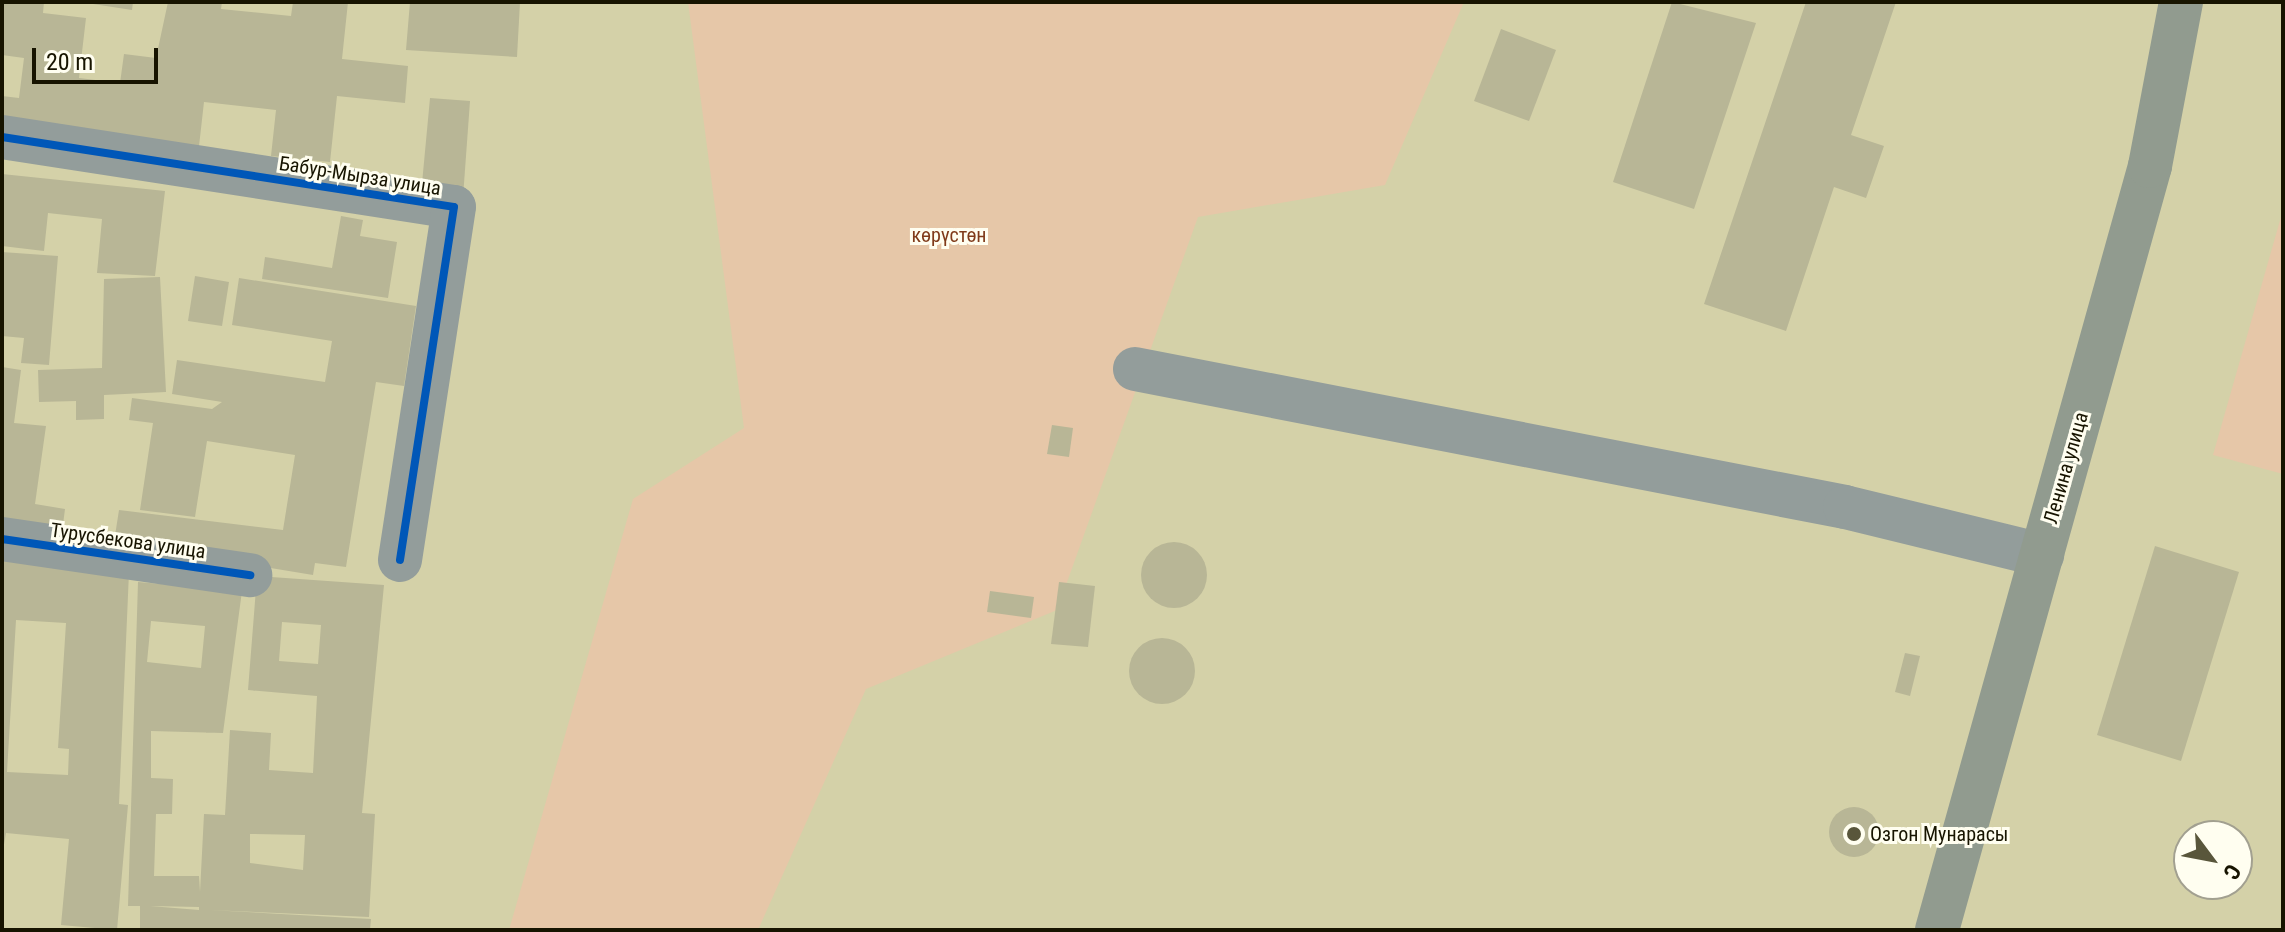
<!DOCTYPE html>
<html>
<head>
<meta charset="utf-8">
<style>
  body { margin:0 }
  #map { position:relative; width:2285px; height:932px; overflow:hidden; background:#d4d1a8; font-family:"Roboto Condensed",sans-serif }
  div>[style] { position:absolute }
  .green>* { inset:0; background:#e6c7a8 }
  .building>* { inset:0; background:#b8b696 }
  .round { border-radius:50% }
  .minor>* { height:44px; margin:-22px; padding:0 22px; transform-origin:22px; border-radius:22px; background:#939d9b }
  .major>* { height:44px; margin:-22px; padding:0 22px; transform-origin:22px; border-radius:22px; background:#919b8f }
  .cycleway>* { height:8px; margin:-4px; padding:0 4px; transform-origin:4px; border-radius:4px; background:#0057b8 }
  .dots>* { width:22px; height:22px; translate:-50% -50%; box-sizing:border-box; border:4px solid #fffef0; border-radius:50% }
  span { translate:-50% -50%; white-space:nowrap; text-align:center; line-height:1.15; -webkit-text-stroke:6px #fffef0; paint-order:stroke }
  .street-label { font-size:20px; color:#171400 }
  .park-label { font-size:20px; color:#803b1a }
  .poi-label { font-size:20px; color:#171400 }
  .left { translate:0 -50%; text-align:left }
  .frame { position:absolute; inset:0; border:4px solid #171400; pointer-events:none }
  .north { position:absolute; left:2173px; top:820px; width:80px; height:80px; box-sizing:border-box; background:#fffef0; border:2px solid #a2a090; border-radius:50%; rotate:122deg; font-size:22px; font-weight:700; line-height:32px; text-align:center; color:#171400 }
  .north::after { content:''; display:block; margin:auto; width:28px; height:36px; background:#59563b; clip-path:polygon(50% 0,100% 100%,50% 72%,0 100%) }
  .scale { position:absolute; left:32px; top:48px; width:126px; height:36px; box-sizing:border-box; border:4px solid #171400; border-top:0; padding-left:10px; font-size:24px; line-height:28px; white-space:nowrap; color:#171400; -webkit-text-stroke:6px #fffef0; paint-order:stroke }
</style>
</head>
<body>
<div id="map">
  <div class="green">
    <i style="clip-path:polygon(688px 2px,1464px 2px,1385px 185px,1198px 217px,1057px 610px,866px 689px,758px 930px,509px 930px,633px 499px,744px 428px)"></i>
    <i style="clip-path:polygon(2283px 210px,2283px 474px,2213px 455px)"></i>
  </div>
  <div class="building">
    <i style="clip-path:polygon(2px 2px,44px 2px,43px 13px,86px 18px,79px 78px,120px 83px,124px 54px,156px 58px,168px 2px,222px 2px,221px 9px,291px 16px,293px 2px,348px 2px,342px 59px,408px 66px,405px 103px,337px 96px,330px 162px,271px 156px,276px 110px,204px 102px,198px 155px,2px 129px,2px 96px,19px 98px,24px 58px,2px 55px)"></i>
    <i style="clip-path:polygon(80px 2px,133px 2px,132px 10px)"></i>
    <i style="clip-path:polygon(410px 2px,520px 2px,517px 57px,406px 50px)"></i>
    <i style="clip-path:polygon(1672px 2px,1756px 23px,1694px 209px,1613px 182px)"></i>
    <i style="clip-path:polygon(1806px 2px,1896px 2px,1851px 135px,1884px 146px,1866px 198px,1834px 187px,1786px 331px,1704px 304px)"></i>
    <i style="clip-path:polygon(1501px 29px,1556px 50px,1529px 121px,1474px 101px)"></i>
    <i style="clip-path:polygon(430px 98px,470px 101px,463px 197px,421px 194px)"></i>
    <i style="clip-path:polygon(2px 174px,165px 191px,155px 276px,97px 273px,102px 219px,48px 213px,44px 251px,2px 246px)"></i>
    <i style="clip-path:polygon(341px 216px,363px 220px,360px 236px,397px 242px,388px 298px,262px 279px,265px 257px,332px 268px)"></i>
    <i style="clip-path:polygon(2px 252px,58px 256px,49px 365px,21px 363px,24px 338px,2px 336px)"></i>
    <i style="clip-path:polygon(195px 276px,229px 282px,222px 326px,188px 321px)"></i>
    <i style="clip-path:polygon(160px 277px,166px 392px,104px 395px,104px 419px,76px 420px,76px 401px,39px 402px,38px 370px,102px 368px,104px 279px)"></i>
    <i style="clip-path:polygon(239px 278px,416px 306px,404px 386px,376px 382px,346px 567px,315px 563px,313px 575px,114px 542px,119px 510px,283px 530px,295px 455px,207px 441px,195px 517px,140px 510px,153px 423px,129px 420px,132px 398px,212px 409px,222px 402px,172px 394px,177px 360px,325px 382px,332px 341px,232px 325px)"></i>
    <i style="clip-path:polygon(2px 367px,21px 370px,14px 423px,46px 426px,35px 504px,65px 509px,61px 540px,2px 529px)"></i>
    <i style="clip-path:polygon(1052px 425px,1073px 428px,1069px 457px,1047px 454px)"></i>
    <i class="round" style="left:1141px;top:542px;width:66px;height:66px"></i>
    <i style="clip-path:polygon(2155px 546px,2239px 572px,2181px 761px,2097px 735px)"></i>
    <i style="clip-path:polygon(evenodd,2px 558px,129px 572px,119px 804px,128px 805px,117px 930px,61px 925px,69px 839px,6px 833px,2px 856px,2px 558px,16px 620px,66px 623px,58px 748px,69px 749px,68px 775px,7px 772px,16px 620px)"></i>
    <i style="clip-path:polygon(evenodd,257px 576px,384px 585px,362px 813px,375px 814px,369px 917px,209px 910px,371px 919px,370px 930px,140px 930px,140px 906px,128px 906px,138px 582px,242px 591px,223px 733px,151px 731px,151px 778px,173px 779px,172px 814px,156px 814px,154px 876px,199px 876px,200px 892px,204px 814px,225px 815px,230px 730px,271px 733px,269px 770px,313px 773px,317px 696px,248px 690px,257px 576px,151px 621px,205px 626px,201px 668px,147px 662px,151px 621px,257px 576px,282px 622px,321px 625px,318px 664px,279px 661px,282px 622px,257px 576px,250px 834px,305px 835px,303px 870px,250px 863px,250px 834px,257px 576px,150px 906px,199px 907px,199px 910px,150px 906px)"></i>
    <i style="clip-path:polygon(1059px 582px,1095px 586px,1088px 647px,1051px 644px)"></i>
    <i style="clip-path:polygon(990px 591px,1034px 597px,1031px 618px,987px 612px)"></i>
    <i class="round" style="left:1129px;top:638px;width:66px;height:66px"></i>
    <i style="clip-path:polygon(1905px 653px,1920px 656px,1910px 696px,1895px 692px)"></i>
    <i class="round" style="left:1829px;top:807px;width:50px;height:50px"></i>
  </div>
  <div class="minor">
    <i style="left:2px;top:137px;width:457px;rotate:8.8deg"></i>
    <i style="left:454px;top:207px;width:357px;rotate:98.7deg"></i>
    <i style="left:1135px;top:369px;width:723px;rotate:11deg"></i>
    <i style="left:1845px;top:507px;width:203px;rotate:13.7deg"></i>
    <i style="left:2px;top:539px;width:251px;rotate:8.3deg"></i>
  </div>
  <div class="major">
    <i style="left:1937px;top:930px;width:793px;rotate:-74.42deg"></i>
    <i style="left:2150px;top:166px;width:167px;rotate:-79.3deg"></i>
  </div>
  <div class="cycleway">
    <i style="left:2px;top:137px;width:457px;rotate:8.8deg"></i>
    <i style="left:454px;top:207px;width:357px;rotate:98.7deg"></i>
    <i style="left:2px;top:539px;width:251px;rotate:8.3deg"></i>
  </div>
  <div class="dots">
    <i style="left:1854px;top:834px;background:#59563b"></i>
  </div>
  <div class="street-label">
    <span style="left:360px;top:176px;rotate:9deg">Бабур-Мырза улица</span>
    <span style="left:2066px;top:468px;rotate:-74deg">Ленина улица</span>
    <span style="left:128px;top:541px;rotate:8deg">Турусбекова улица</span>
  </div>
  <div class="park-label">
    <span style="left:949px;top:235px">көрүстөн</span>
  </div>
  <div class="poi-label">
    <span class="left" style="left:1870px;top:834px">Озгон Мунарасы</span>
  </div>
  <div class="frame"></div>
  <div class="north">С</div>
  <div class="scale">20 m</div>
</div>
</body>
</html>
